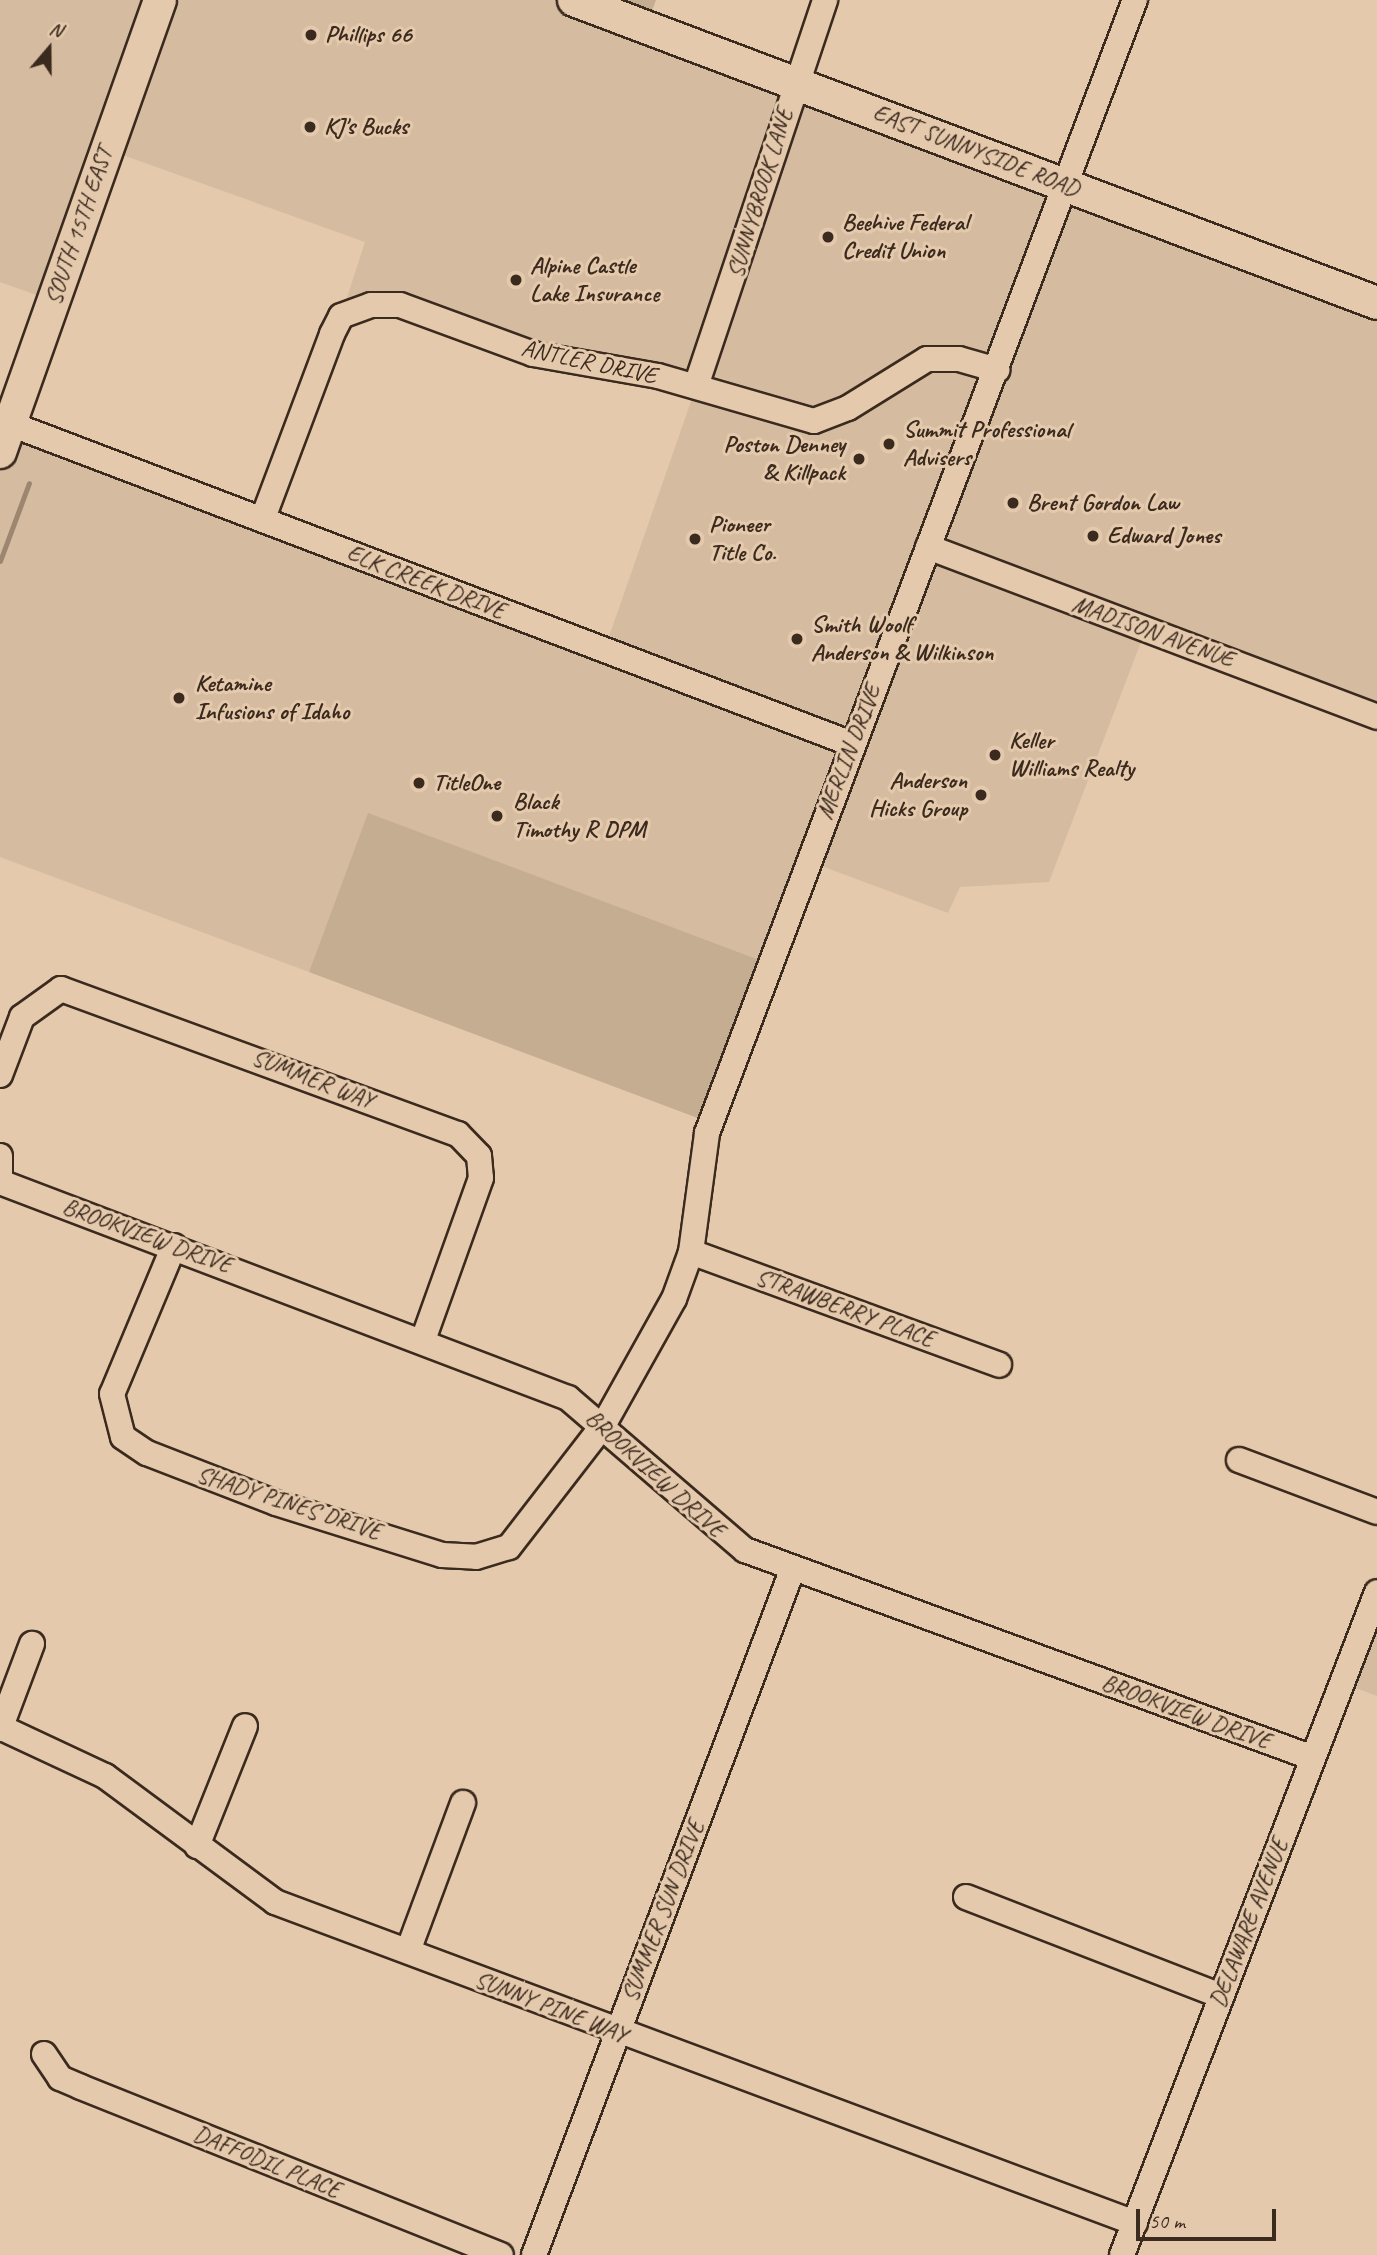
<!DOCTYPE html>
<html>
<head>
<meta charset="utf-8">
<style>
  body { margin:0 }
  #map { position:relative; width:1377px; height:2255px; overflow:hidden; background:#e4c9ac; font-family:Caveat,sans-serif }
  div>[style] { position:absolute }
  .built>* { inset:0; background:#d5bba0 }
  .green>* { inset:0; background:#c5ad92 }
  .stream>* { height:5px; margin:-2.5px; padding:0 2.5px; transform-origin:2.5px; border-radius:2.5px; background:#9d8670 }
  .roads { filter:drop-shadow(2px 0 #3b2a1e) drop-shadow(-2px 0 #3b2a1e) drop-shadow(0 2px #3b2a1e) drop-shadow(0 -2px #3b2a1e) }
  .minor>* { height:24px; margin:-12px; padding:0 12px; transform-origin:12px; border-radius:12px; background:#e4c9ac }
  .major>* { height:32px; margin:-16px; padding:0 16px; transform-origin:16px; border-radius:16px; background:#e4c9ac }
  .dots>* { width:19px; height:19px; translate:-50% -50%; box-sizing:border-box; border:4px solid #e4c9ac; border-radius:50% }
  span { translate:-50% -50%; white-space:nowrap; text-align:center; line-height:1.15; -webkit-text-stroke:6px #e4c9ac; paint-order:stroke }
  .poi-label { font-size:24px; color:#3b2a1e; font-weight:700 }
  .left { translate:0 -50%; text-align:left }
  .right { translate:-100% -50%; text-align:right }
  .street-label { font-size:24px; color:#3b2a1e }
  .north { position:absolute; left:14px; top:14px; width:70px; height:70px; -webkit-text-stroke:5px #e4c9ac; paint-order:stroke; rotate:20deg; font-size:19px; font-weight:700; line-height:28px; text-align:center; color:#3b2a1e }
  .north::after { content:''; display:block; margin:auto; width:24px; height:32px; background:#3b2a1e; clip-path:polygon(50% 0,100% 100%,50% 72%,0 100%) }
  .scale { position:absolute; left:1136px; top:2209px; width:140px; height:32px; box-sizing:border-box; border:4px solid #3b2a1e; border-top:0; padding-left:9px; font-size:21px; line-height:24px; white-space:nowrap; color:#3b2a1e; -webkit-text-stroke:5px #e4c9ac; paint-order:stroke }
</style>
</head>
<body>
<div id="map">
  <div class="built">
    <i style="clip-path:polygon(0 0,574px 0,1377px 303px,1377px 717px,1146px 629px,1049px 882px,960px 887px,948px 913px,808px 861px,770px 964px,368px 814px,309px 972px,0 857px,0 420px,604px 651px,696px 387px,533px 354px,400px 305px,341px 316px,365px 242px,106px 149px,53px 301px,0 282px)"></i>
    <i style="clip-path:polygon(1377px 1592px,1377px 1696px,1342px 1683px)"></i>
  </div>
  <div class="green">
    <i style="clip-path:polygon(574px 0,656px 0,646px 27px)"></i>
    <i style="clip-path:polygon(368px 813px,770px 964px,711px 1123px,309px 972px)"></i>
  </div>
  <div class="stream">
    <i style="left:0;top:561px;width:83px;rotate:-69.6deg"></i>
  </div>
  <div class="roads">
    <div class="minor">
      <i style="left:696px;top:386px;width:407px;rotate:-71.5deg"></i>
      <i style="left:0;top:420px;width:912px;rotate:20.82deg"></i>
      <i style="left:263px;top:518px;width:197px;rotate:-69.4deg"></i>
      <i style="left:332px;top:334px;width:20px;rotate:-63deg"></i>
      <i style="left:341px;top:316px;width:32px;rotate:-20deg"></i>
      <i style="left:371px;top:305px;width:29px"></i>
      <i style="left:400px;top:305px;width:142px;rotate:20.2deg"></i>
      <i style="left:533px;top:354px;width:127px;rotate:10deg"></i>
      <i style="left:658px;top:376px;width:162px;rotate:16.1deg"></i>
      <i style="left:814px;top:421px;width:36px;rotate:-21deg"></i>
      <i style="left:848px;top:408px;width:93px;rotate:-31.8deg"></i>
      <i style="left:927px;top:359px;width:32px"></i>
      <i style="left:959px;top:359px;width:40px;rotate:16deg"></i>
      <i style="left:928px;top:547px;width:480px;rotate:20.7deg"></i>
      <i style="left:0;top:1075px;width:62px;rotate:-69.2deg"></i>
      <i style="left:22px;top:1017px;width:48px;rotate:-35.7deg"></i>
      <i style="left:61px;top:989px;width:423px;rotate:20.1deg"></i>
      <i style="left:458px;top:1134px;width:30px;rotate:46deg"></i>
      <i style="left:479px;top:1156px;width:22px;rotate:85deg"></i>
      <i style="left:481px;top:1178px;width:172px;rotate:109.7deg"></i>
      <i style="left:0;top:1156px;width:26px;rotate:90deg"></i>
      <i style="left:0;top:1182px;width:608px;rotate:20.82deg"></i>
      <i style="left:568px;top:1398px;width:233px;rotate:40.7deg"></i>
      <i style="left:745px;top:1550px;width:605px;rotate:20.11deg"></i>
      <i style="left:174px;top:1246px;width:160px;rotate:112.7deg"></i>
      <i style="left:112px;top:1394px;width:44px;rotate:75.7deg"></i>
      <i style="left:123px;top:1437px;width:29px;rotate:34deg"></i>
      <i style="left:147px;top:1453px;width:138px;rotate:21.2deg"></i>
      <i style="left:276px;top:1503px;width:174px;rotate:17.4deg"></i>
      <i style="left:442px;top:1555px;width:34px;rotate:3deg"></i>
      <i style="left:476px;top:1557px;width:34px;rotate:-17deg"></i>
      <i style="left:509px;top:1547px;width:155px;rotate:-52.3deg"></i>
      <i style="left:604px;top:1424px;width:143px;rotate:-60.8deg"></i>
      <i style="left:674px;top:1299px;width:50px;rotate:-70.1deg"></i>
      <i style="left:691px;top:1252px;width:120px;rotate:-82.3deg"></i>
      <i style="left:707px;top:1133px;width:1211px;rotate:-69.31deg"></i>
      <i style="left:691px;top:1252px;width:328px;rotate:20.1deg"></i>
      <i style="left:1239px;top:1460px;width:147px;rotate:20.6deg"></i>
      <i style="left:0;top:1727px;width:116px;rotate:25deg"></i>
      <i style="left:105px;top:1776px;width:212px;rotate:36.5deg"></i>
      <i style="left:275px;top:1902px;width:918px;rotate:20.47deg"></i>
      <i style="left:0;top:1729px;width:91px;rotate:-69.4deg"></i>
      <i style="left:197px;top:1846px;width:129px;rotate:-68.2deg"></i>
      <i style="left:966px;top:1897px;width:274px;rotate:21.2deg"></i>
      <i style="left:408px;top:1951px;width:158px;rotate:-69.6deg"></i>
      <i style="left:44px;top:2054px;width:29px;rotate:56deg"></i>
      <i style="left:60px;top:2078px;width:23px;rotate:23deg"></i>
      <i style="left:81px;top:2087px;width:452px;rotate:21.8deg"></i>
      <i style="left:534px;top:2255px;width:734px;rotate:-69.34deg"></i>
      <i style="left:1122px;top:2255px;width:710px;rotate:-68.96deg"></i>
    </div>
    <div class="major">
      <i style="left:574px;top:0;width:858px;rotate:20.67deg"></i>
      <i style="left:0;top:452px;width:479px;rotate:-70.5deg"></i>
    </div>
  </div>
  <div class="dots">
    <i style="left:311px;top:35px;background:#3b2a1e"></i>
    <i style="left:310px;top:127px;background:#3b2a1e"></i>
    <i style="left:828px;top:237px;background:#3b2a1e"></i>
    <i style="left:516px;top:280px;background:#3b2a1e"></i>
    <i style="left:889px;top:444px;background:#3b2a1e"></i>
    <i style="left:859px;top:459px;background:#3b2a1e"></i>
    <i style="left:1013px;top:503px;background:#3b2a1e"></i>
    <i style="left:1093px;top:536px;background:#3b2a1e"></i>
    <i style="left:695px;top:539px;background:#3b2a1e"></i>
    <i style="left:797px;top:639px;background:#3b2a1e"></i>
    <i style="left:179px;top:698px;background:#3b2a1e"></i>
    <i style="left:995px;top:755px;background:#3b2a1e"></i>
    <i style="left:419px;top:783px;background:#3b2a1e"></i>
    <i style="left:981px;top:795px;background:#3b2a1e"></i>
    <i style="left:497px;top:816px;background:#3b2a1e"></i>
  </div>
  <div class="poi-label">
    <span class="left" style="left:325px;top:35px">Phillips 66</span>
    <span class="left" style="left:324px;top:127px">KJ's Bucks</span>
    <span class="left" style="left:842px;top:237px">Beehive Federal<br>Credit Union</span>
    <span class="left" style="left:530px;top:280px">Alpine Castle<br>Lake Insurance</span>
    <span class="left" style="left:903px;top:444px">Summit Professional<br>Advisers</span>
    <span class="right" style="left:845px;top:459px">Poston Denney<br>&amp; Killpack</span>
    <span class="left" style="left:1027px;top:503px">Brent Gordon Law</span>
    <span class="left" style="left:709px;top:539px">Pioneer<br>Title Co.</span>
    <span class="left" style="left:1107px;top:536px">Edward Jones</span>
    <span class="left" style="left:811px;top:639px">Smith Woolf<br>Anderson &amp; Wilkinson</span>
    <span class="left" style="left:195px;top:698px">Ketamine<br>Infusions of Idaho</span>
    <span class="left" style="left:1009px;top:755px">Keller<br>Williams Realty</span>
    <span class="right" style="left:967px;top:795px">Anderson<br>Hicks Group</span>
    <span class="left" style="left:433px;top:783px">TitleOne</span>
    <span class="left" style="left:513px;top:816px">Black<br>Timothy R DPM</span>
  </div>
  <div class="street-label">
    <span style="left:976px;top:151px;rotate:21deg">EAST SUNNYSIDE ROAD</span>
    <span style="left:760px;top:193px;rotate:-73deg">SUNNYBROOK LANE</span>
    <span style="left:79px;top:226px;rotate:-71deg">SOUTH 15TH EAST</span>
    <span style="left:589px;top:362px;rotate:12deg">ANTLER DRIVE</span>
    <span style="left:426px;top:582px;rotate:21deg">ELK CREEK DRIVE</span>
    <span style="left:1153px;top:632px;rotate:20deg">MADISON AVENUE</span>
    <span style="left:849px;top:752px;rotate:-69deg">MERLIN DRIVE</span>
    <span style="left:313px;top:1079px;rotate:21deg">SUMMER WAY</span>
    <span style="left:147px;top:1236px;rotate:20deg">BROOKVIEW DRIVE</span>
    <span style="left:845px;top:1308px;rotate:20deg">STRAWBERRY PLACE</span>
    <span style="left:655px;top:1474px;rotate:42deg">BROOKVIEW DRIVE</span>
    <span style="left:289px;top:1503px;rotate:18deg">SHADY PINES DRIVE</span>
    <span style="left:1186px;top:1712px;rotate:20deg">BROOKVIEW DRIVE</span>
    <span style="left:663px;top:1911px;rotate:-69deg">SUMMER SUN DRIVE</span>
    <span style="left:1249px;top:1923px;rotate:-69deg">DELAWARE AVENUE</span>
    <span style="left:551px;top:2007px;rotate:21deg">SUNNY PINE WAY</span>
    <span style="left:267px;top:2162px;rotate:22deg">DAFFODIL PLACE</span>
  </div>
  <div class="north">N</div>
  <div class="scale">50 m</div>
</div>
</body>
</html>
